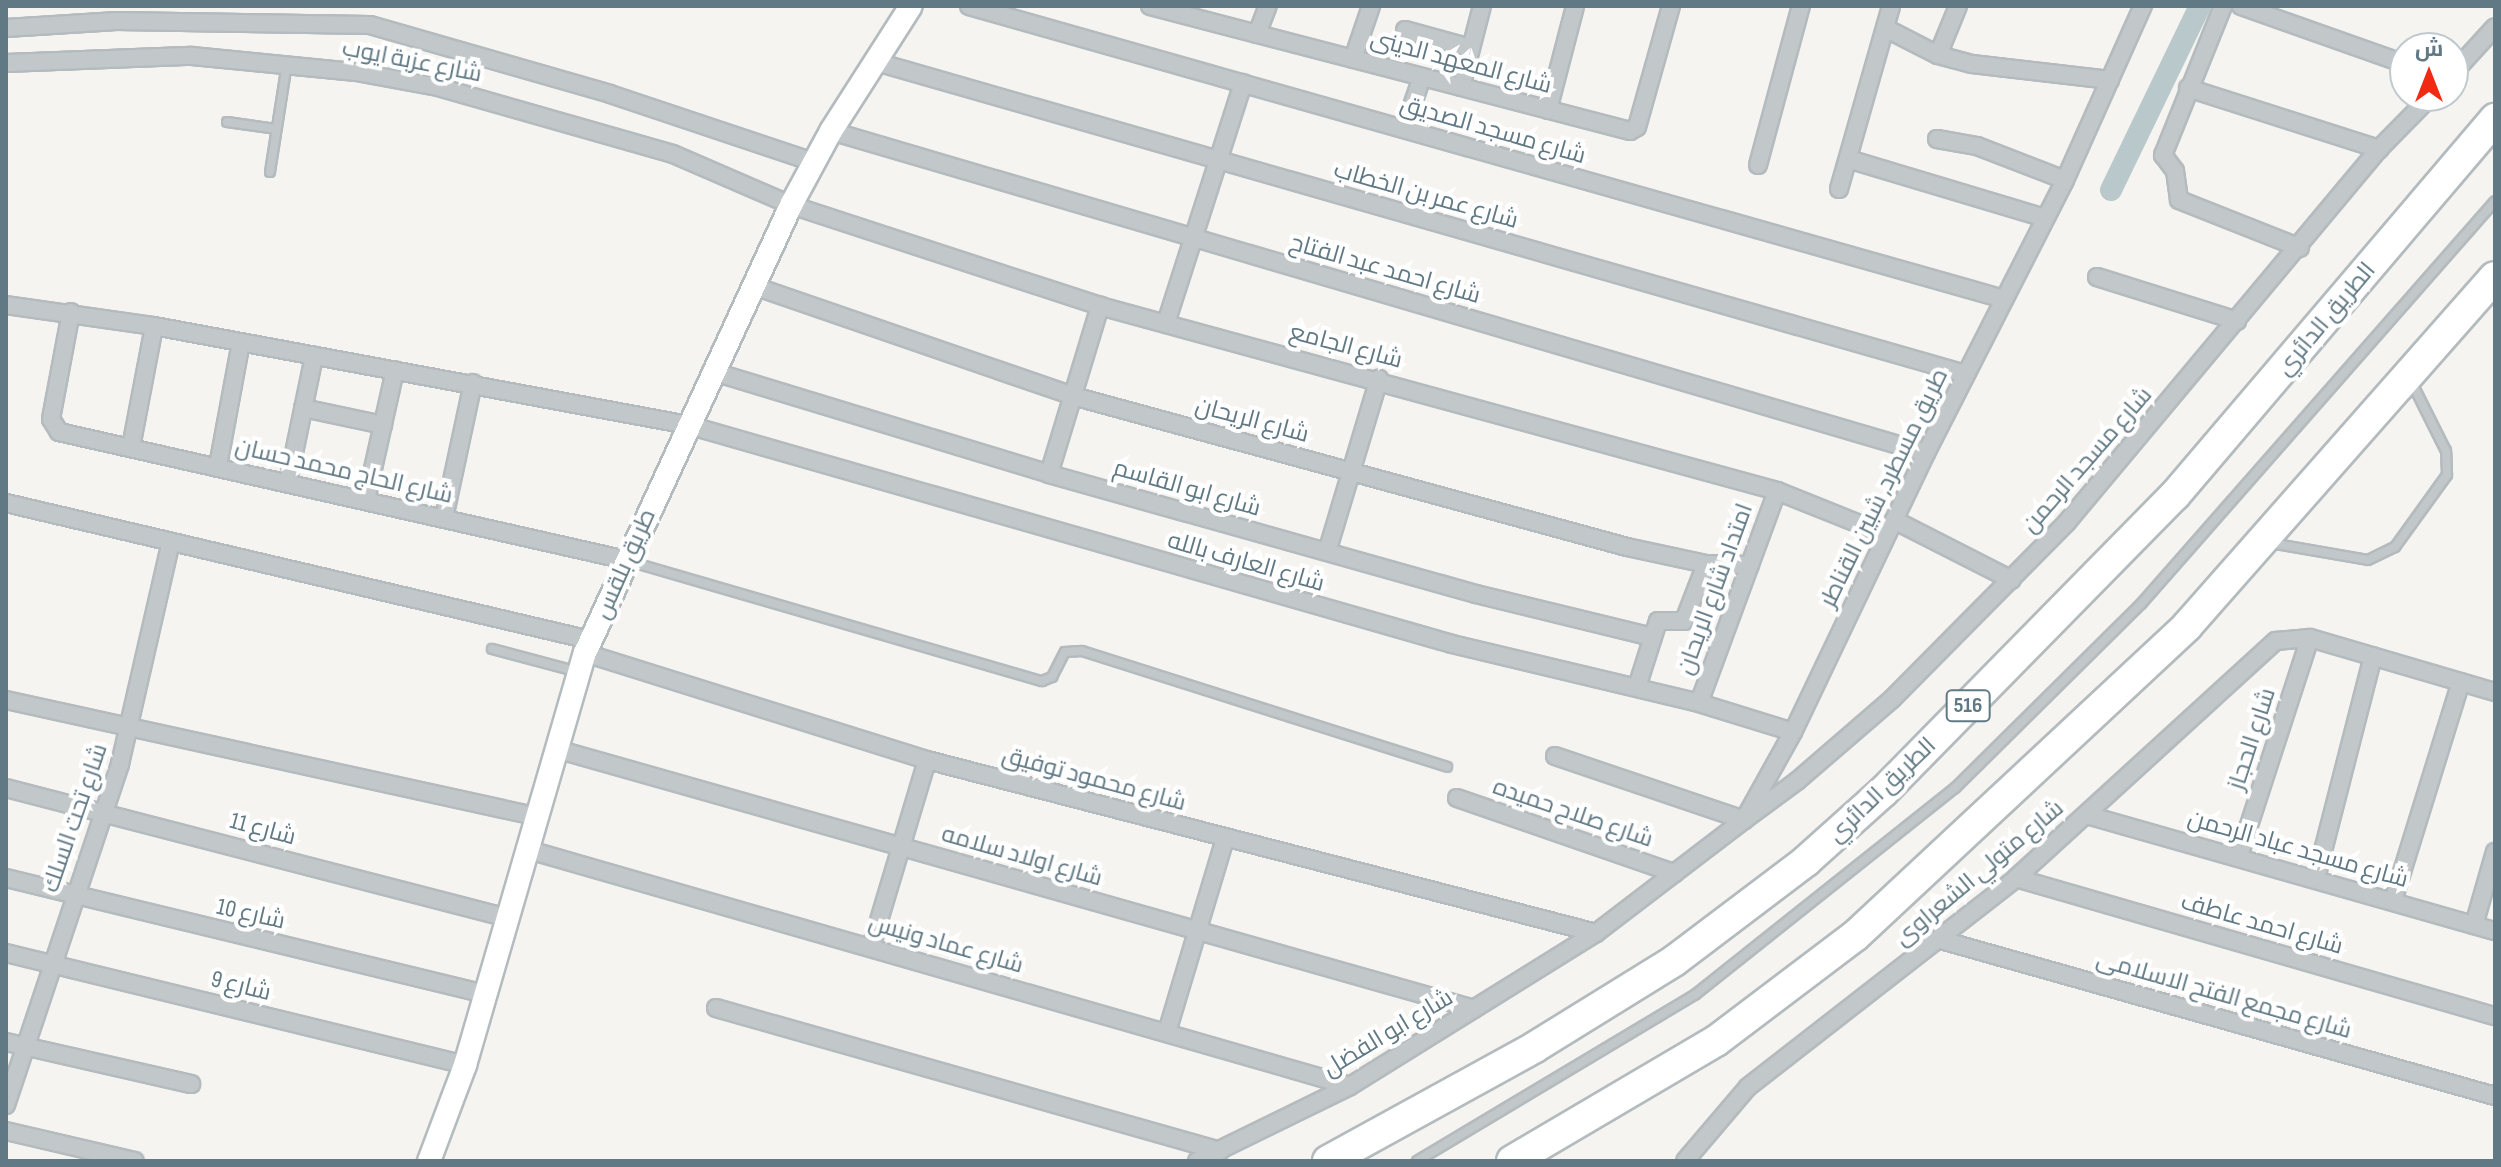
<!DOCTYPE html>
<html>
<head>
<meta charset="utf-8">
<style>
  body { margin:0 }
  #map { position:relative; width:2501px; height:1167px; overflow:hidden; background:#f5f4f0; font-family:"Sofia Sans Condensed",Cairo,sans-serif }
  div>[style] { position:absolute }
  .canal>* { height:22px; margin:-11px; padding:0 11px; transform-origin:11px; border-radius:11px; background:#b9c9cb }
  .roads { filter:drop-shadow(2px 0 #b4bbbe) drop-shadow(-2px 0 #b4bbbe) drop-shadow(0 2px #b4bbbe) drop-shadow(0 -2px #b4bbbe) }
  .lane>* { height:8px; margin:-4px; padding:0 4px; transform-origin:4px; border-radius:4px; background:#c2c7c9 }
  .street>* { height:16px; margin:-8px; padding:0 8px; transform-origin:8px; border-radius:8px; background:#c2c7c9 }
  .secondary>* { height:22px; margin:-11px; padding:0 11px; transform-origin:11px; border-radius:11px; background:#fff }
  .highway>* { height:30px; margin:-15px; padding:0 15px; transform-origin:15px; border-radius:15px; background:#fff }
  span { translate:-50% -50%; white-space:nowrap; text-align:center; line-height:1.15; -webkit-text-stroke:8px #fff; paint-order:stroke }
  .shield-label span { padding:2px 6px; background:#fff; border:2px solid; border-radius:6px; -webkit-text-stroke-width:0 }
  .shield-label { font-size:22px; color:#617984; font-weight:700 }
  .street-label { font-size:24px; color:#617984 }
  .frame { position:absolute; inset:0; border:8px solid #617984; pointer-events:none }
  .north { position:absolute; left:2389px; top:32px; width:80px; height:80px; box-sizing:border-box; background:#fff; border:2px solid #c0c9ce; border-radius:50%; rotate:0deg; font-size:22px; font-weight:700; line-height:32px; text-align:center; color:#617984 }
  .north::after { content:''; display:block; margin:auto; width:28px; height:36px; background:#f12a14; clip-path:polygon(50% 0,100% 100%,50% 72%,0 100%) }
</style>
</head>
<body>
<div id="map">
  <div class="canal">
    <i style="left:2111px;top:190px;width:204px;rotate:-64.2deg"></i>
  </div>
  <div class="roads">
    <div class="lane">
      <i style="left:227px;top:122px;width:49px;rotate:8.1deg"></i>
      <i style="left:270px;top:172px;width:109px;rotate:-81.1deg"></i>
      <i style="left:2270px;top:543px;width:99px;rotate:9.8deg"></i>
      <i style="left:2368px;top:560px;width:30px;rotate:-26deg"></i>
      <i style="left:2395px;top:547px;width:89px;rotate:-54.2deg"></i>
      <i style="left:2447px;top:475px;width:24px;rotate:-92deg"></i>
      <i style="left:2446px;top:451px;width:78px;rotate:-116.6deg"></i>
      <i style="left:628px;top:561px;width:431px;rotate:16.2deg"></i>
      <i style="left:1042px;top:681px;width:11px;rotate:-22deg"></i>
      <i style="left:1052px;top:677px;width:28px;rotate:-63deg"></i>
      <i style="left:1065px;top:652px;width:17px;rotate:-3deg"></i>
      <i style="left:1082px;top:651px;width:383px;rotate:17.6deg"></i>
      <i style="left:492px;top:649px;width:90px;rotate:14.8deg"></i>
      <i style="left:1417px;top:1161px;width:325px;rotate:-30.9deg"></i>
      <i style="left:1696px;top:994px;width:331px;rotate:-38.5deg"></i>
      <i style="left:1955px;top:788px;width:262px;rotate:-44.7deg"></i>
      <i style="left:2141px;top:604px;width:536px;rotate:-48.7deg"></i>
    </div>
    <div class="street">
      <i style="left:969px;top:6px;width:1076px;rotate:15.81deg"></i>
      <i style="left:1150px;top:6px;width:496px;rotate:14.6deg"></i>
      <i style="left:1630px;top:131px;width:8px;rotate:-30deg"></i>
      <i style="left:1637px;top:127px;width:126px;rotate:-74.3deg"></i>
      <i style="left:2223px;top:6px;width:161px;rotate:111.9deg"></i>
      <i style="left:2163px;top:155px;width:20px;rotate:53deg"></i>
      <i style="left:2175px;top:171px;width:29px;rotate:82deg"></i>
      <i style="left:2179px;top:200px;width:130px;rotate:21.6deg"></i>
      <i style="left:2241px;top:6px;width:174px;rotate:19.5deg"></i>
      <i style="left:6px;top:28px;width:111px;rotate:-3.6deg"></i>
      <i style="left:117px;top:21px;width:253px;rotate:0.9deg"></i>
      <i style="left:370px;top:25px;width:250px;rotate:16deg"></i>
      <i style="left:610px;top:94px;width:214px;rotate:18.5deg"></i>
      <i style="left:1885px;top:28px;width:59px;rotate:27deg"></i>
      <i style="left:1938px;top:55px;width:35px;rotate:15deg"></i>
      <i style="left:1972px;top:64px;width:139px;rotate:6.6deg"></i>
      <i style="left:1405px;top:30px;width:68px;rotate:15.3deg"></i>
      <i style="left:1257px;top:34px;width:30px;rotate:-69deg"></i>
      <i style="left:1938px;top:55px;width:53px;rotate:-67.8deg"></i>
      <i style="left:1353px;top:59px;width:56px;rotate:-71.2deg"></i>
      <i style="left:873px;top:61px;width:1136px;rotate:15.99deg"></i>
      <i style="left:6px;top:63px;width:186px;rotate:-2.2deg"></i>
      <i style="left:192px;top:56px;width:165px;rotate:5.6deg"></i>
      <i style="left:356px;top:72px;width:83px;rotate:10.4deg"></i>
      <i style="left:438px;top:87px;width:244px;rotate:15.9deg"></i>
      <i style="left:673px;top:154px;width:129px;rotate:23.4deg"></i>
      <i style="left:791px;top:205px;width:325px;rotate:18.1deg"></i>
      <i style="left:1100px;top:306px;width:702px;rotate:15.28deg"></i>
      <i style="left:1777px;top:491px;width:118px;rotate:21.8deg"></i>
      <i style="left:2453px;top:73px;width:62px;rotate:-47.6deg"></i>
      <i style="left:1461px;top:87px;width:84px;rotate:-75.5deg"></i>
      <i style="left:2188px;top:88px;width:201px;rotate:17.7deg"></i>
      <i style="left:1548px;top:110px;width:107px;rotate:-75.4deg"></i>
      <i style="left:1404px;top:129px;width:55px;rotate:-70.9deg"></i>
      <i style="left:831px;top:131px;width:1141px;rotate:16.39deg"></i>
      <i style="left:1937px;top:139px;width:41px;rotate:9.9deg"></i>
      <i style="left:1977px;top:146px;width:94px;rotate:21.1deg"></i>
      <i style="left:1848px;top:159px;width:206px;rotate:16.7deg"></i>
      <i style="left:1758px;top:165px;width:165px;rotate:-74.9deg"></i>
      <i style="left:1839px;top:189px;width:190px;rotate:-74.1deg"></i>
      <i style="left:2097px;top:277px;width:147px;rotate:17.4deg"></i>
      <i style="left:751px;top:285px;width:341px;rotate:19deg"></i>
      <i style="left:1073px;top:396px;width:574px;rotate:15.25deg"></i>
      <i style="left:1627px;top:547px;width:81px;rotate:12.1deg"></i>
      <i style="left:1706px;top:564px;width:44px;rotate:1.3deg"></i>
      <i style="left:6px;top:305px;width:149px;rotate:8.1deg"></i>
      <i style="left:154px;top:326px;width:543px;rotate:10.5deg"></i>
      <i style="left:688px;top:425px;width:795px;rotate:15.99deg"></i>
      <i style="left:1452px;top:644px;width:254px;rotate:13.4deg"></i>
      <i style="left:1699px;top:703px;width:98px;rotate:17.1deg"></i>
      <i style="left:71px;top:312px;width:109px;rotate:100.6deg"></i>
      <i style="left:51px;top:419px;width:15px;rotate:58deg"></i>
      <i style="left:59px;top:432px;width:581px;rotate:12.72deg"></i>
      <i style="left:1166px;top:323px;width:252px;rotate:-72.2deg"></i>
      <i style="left:711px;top:371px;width:353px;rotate:16.9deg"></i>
      <i style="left:1049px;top:474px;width:444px;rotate:15.7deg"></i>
      <i style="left:1476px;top:594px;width:182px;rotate:13.7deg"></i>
      <i style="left:303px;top:408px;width:82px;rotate:12deg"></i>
      <i style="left:131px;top:447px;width:123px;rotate:-79.2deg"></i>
      <i style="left:218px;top:466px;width:126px;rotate:-79.5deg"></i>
      <i style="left:1049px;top:474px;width:176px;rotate:-73.1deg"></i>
      <i style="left:288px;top:482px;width:129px;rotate:-78.3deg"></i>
      <i style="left:366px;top:500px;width:133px;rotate:-77.4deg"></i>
      <i style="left:6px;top:503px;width:600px;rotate:13.2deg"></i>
      <i style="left:444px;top:518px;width:138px;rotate:-77.9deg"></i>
      <i style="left:1894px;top:520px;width:132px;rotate:27deg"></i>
      <i style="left:1327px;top:552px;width:181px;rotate:-73.3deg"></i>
      <i style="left:585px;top:653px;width:358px;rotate:17.4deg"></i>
      <i style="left:927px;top:760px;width:691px;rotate:14.5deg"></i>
      <i style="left:1637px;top:687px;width:69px;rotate:-72.3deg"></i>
      <i style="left:1658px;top:621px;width:26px"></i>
      <i style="left:1684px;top:621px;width:61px;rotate:-68.9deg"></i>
      <i style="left:6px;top:700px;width:546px;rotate:12.38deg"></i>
      <i style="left:1699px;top:703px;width:226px;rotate:-69.8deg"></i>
      <i style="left:556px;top:749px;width:954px;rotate:15.81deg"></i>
      <i style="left:1555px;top:756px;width:200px;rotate:18.7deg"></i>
      <i style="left:1744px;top:820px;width:66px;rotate:-36.3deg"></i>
      <i style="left:1797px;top:781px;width:125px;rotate:-40.8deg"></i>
      <i style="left:1892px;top:699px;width:249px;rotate:-45.3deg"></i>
      <i style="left:2067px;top:522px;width:486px;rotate:-50.1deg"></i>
      <i style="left:2379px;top:149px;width:74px;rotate:-45.5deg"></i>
      <i style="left:6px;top:788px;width:519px;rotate:14.52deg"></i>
      <i style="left:1457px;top:798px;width:230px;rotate:19.1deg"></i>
      <i style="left:2087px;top:815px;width:424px;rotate:15.9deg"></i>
      <i style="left:529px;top:850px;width:854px;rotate:16.04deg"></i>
      <i style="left:2239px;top:856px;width:229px;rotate:-72deg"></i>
      <i style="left:6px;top:878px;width:493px;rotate:13.6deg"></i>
      <i style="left:2016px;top:878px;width:498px;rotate:16.1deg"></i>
      <i style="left:2316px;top:878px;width:229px;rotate:-75.6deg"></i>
      <i style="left:2393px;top:901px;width:229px;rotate:-72.8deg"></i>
      <i style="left:2474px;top:925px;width:76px;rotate:-74deg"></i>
      <i style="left:1941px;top:940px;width:576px;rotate:15.73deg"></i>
      <i style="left:871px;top:947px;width:195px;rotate:-73.3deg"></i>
      <i style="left:6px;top:953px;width:472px;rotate:13.7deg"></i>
      <i style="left:716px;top:1008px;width:524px;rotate:15.84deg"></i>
      <i style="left:1167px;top:1032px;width:202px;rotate:-73.3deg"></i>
      <i style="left:6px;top:1042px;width:190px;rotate:12.8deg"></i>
      <i style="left:6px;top:1105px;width:360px;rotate:-71.5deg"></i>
      <i style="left:120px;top:764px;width:228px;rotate:-77.1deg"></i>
      <i style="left:6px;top:1131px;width:132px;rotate:13.1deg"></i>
      <i style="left:1197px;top:1161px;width:170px;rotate:-26.1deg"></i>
      <i style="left:1350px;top:1086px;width:290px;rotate:-31.9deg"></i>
      <i style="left:1596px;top:933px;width:186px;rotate:-37.4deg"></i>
      <i style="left:1744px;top:820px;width:101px;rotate:-60.9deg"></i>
      <i style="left:1793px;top:732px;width:309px;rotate:-64.5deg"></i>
      <i style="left:1926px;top:453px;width:306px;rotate:-63deg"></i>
      <i style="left:2065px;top:180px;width:191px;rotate:-65.9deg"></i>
      <i style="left:1685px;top:1161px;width:97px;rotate:-49.6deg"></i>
      <i style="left:1748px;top:1087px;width:340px;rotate:-37.9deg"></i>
      <i style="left:2016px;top:878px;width:352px;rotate:-42.4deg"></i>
      <i style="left:2276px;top:641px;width:34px;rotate:-5deg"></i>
      <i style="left:2310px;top:638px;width:193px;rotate:16.3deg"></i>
    </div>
    <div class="secondary">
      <i style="left:429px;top:1161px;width:103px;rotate:-69.4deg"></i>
      <i style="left:465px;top:1065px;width:429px;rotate:-73.8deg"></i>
      <i style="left:585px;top:653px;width:493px;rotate:-65.3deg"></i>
      <i style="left:791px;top:205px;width:84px;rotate:-61.6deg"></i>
      <i style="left:831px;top:131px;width:148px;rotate:-57.4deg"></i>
    </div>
    <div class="highway">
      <i style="left:1328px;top:1161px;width:236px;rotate:-28.8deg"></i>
      <i style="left:1535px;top:1047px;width:163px;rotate:-31.7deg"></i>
      <i style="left:1674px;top:961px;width:166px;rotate:-37.1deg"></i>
      <i style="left:1806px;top:861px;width:103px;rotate:-41.9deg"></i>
      <i style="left:1883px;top:792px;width:417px;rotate:-45.5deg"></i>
      <i style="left:2175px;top:495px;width:494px;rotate:-49.6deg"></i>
      <i style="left:1512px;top:1161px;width:237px;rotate:-30.5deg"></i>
      <i style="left:1716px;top:1041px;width:174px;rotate:-37.1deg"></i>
      <i style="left:1855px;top:936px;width:454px;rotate:-43deg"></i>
      <i style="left:2187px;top:626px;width:465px;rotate:-48.6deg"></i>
    </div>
  </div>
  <div class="shield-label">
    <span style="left:1968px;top:706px">516</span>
  </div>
  <div class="street-label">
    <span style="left:412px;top:61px;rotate:11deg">شارع عزبة ايوب</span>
    <span style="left:1461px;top:62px;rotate:15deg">شارع المعهد الدينى</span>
    <span style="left:1493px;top:130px;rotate:16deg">شارع مسجد الصديق</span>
    <span style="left:1426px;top:195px;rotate:16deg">شارع عمر بن الخطاب</span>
    <span style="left:1385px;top:269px;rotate:16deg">شارع احمد عبد الفتاح</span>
    <span style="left:2326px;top:319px;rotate:-50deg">الطريق الدائري</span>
    <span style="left:1346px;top:346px;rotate:15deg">شارع الجامع</span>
    <span style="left:1252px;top:420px;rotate:15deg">شارع الريحان</span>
    <span style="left:2087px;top:460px;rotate:-49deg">شارع مسجد الرحمن</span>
    <span style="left:344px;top:471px;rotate:13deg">شارع الحاج محمد حسان</span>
    <span style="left:1187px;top:488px;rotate:16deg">شارع ابو القاسم</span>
    <span style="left:1884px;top:488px;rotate:-64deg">طريق مسطرد, شبين القناطر</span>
    <span style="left:1246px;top:562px;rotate:16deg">شارع العارف بالله</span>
    <span style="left:625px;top:564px;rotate:-66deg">طريق بلقس</span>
    <span style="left:1715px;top:589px;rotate:-70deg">امتداد شارع الريحان</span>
    <span style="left:2252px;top:739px;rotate:-72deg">شارع الحجاز</span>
    <span style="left:1094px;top:779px;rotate:15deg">شارع محمود توفيق</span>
    <span style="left:1882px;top:790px;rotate:-44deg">الطريق الدائري</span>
    <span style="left:1573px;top:813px;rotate:19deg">شارع صلاح حميده</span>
    <span style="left:75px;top:818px;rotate:-71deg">شارع تحت السلك</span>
    <span style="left:263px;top:829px;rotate:15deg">شارع 11</span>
    <span style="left:2298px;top:849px;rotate:16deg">شارع مسجد عباد الرحمن</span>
    <span style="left:1022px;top:856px;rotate:16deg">شارع اولاد سلامه</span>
    <span style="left:1979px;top:873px;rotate:-40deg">شارع متولي الشعراوى</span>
    <span style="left:251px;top:914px;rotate:13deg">شارع 10</span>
    <span style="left:2262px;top:924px;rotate:16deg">شارع احمد عاطف</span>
    <span style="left:946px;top:944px;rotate:16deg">شارع عماد ونيس</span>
    <span style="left:241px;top:986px;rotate:14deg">شارع 9</span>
    <span style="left:2224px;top:995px;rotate:16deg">شارع مجمع الفتح الاسلامى</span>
    <span style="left:1388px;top:1033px;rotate:-31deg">شارع ابو الفضل</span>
  </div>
  <div class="frame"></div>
  <div class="north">ش</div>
</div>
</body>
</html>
